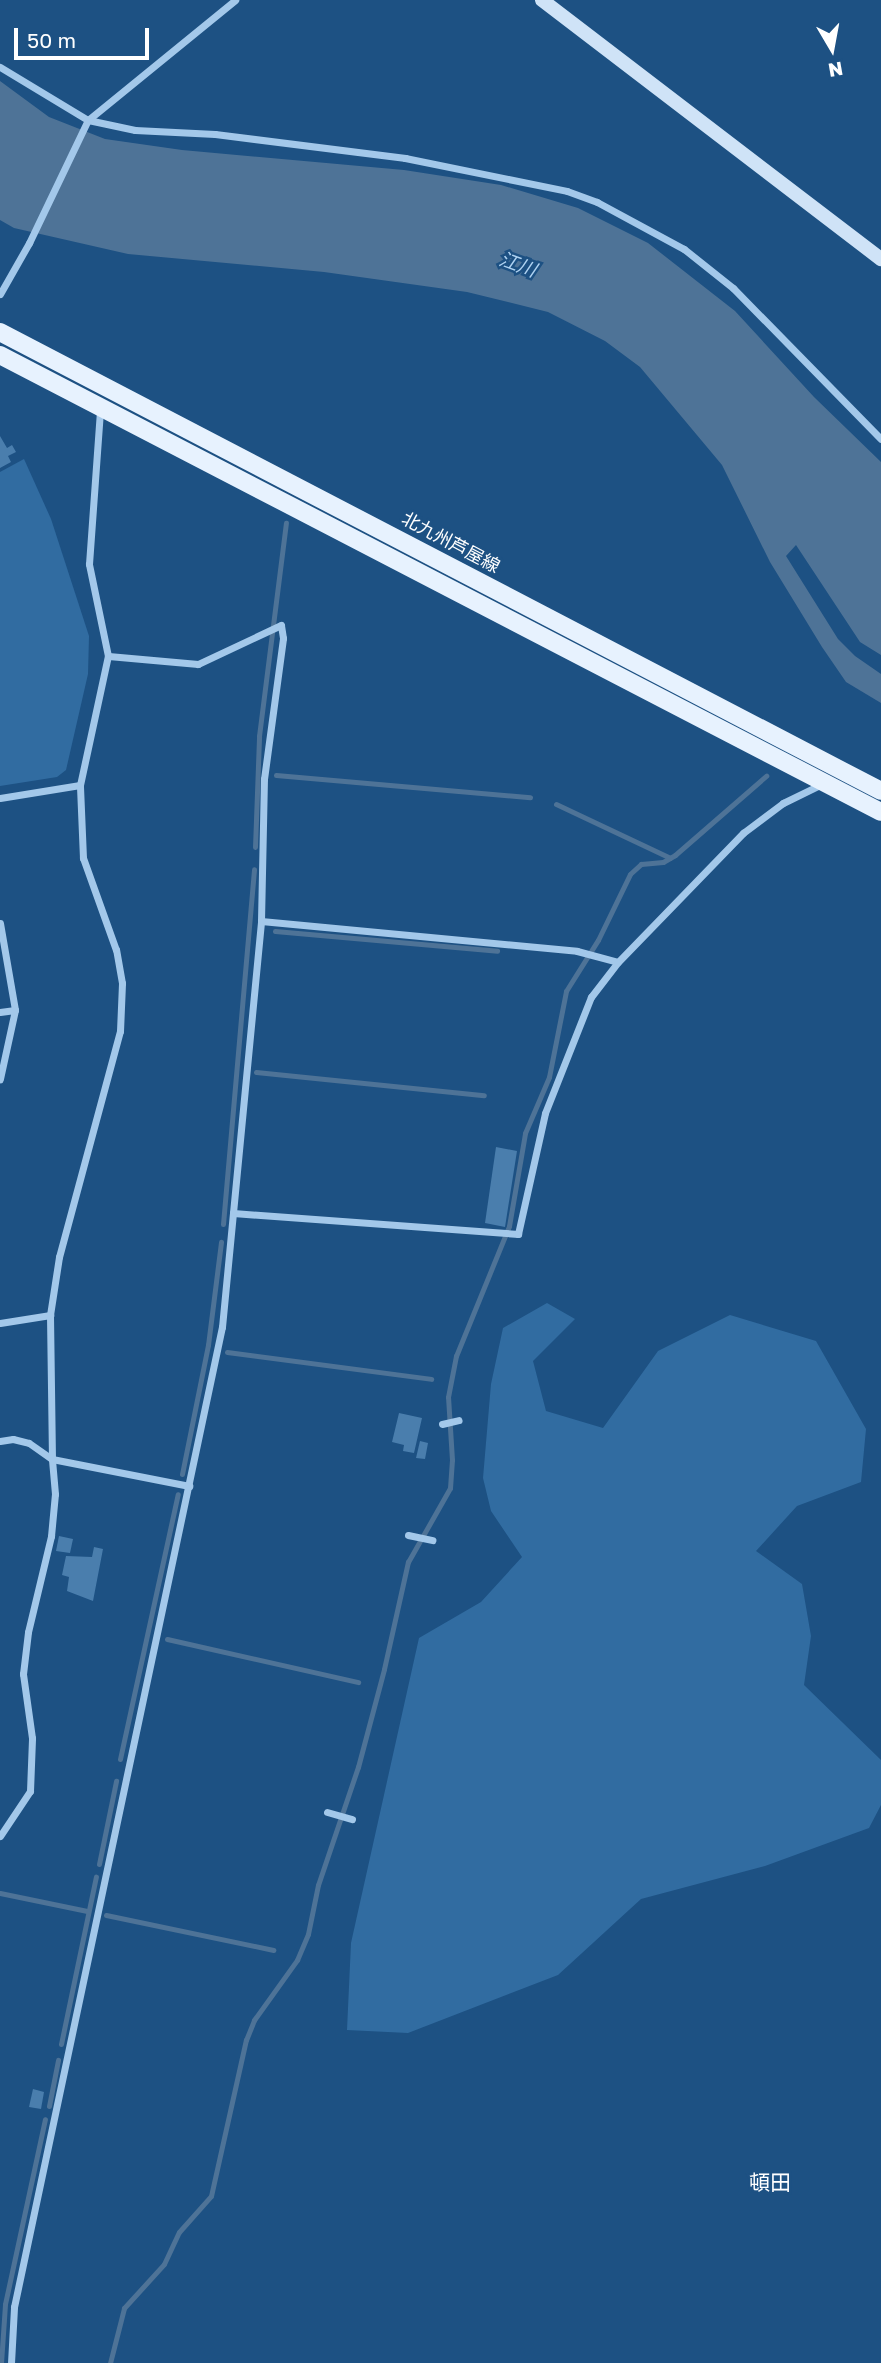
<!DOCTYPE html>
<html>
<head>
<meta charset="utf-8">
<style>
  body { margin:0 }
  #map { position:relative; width:881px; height:2363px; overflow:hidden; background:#1d5183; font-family:"Golos Text","Noto Sans JP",sans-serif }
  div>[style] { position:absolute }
  .green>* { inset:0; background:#316ca1 }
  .water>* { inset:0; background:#4e7397 }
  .stream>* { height:5px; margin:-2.5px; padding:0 2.5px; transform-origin:2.5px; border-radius:2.5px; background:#4e7397 }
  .building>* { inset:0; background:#4a7ead }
  .street>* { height:7px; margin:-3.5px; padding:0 3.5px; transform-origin:3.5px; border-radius:3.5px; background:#a3c8ea }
  .secondary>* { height:14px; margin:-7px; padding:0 7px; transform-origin:7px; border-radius:7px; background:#cfe3f7 }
  .primary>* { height:18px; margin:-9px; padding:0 9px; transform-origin:9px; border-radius:9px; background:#e7f2fe }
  span { translate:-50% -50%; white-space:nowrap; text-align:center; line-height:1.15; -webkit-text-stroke:5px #1d5183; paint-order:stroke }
  .street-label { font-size:18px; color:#fff }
  .water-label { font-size:19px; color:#afd2f1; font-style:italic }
  .quarter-label { font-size:21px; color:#fff }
  .north { position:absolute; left:797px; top:14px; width:70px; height:70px; -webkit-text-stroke:5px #1d5183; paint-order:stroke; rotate:170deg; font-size:19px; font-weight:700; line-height:28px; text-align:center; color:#fff }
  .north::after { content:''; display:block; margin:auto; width:24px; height:32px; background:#fff; clip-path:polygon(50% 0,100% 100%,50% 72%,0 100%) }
  .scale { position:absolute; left:14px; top:28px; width:135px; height:32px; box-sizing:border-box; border:4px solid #fff; border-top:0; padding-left:9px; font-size:21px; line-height:24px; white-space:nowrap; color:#fff; -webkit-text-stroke:5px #1d5183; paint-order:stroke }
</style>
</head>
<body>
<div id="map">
  <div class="green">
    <i style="clip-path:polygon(24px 459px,51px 519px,89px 636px,88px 674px,66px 770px,57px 777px,0 786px,0 472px)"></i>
    <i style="clip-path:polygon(547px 1303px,575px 1319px,533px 1361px,546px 1411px,603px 1428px,658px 1351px,730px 1315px,816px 1341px,866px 1429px,861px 1482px,797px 1506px,756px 1551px,802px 1584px,811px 1636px,804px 1685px,881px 1760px,881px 1805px,869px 1828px,765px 1866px,641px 1899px,558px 1975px,408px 2033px,347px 2030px,351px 1943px,419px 1638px,481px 1602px,522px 1557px,491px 1511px,483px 1478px,491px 1384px,503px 1328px)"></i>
  </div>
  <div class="water">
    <i style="clip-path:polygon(0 81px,49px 117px,105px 139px,182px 150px,404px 170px,501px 185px,578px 208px,648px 243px,735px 311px,814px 397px,881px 462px,881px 655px,860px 642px,796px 545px,786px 556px,838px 639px,855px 656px,881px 674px,881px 703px,846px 682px,822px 647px,770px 562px,722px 465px,640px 367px,605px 341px,548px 312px,467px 292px,324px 272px,128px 254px,14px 228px,0 220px)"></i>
  </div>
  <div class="stream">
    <i style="left:276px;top:775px;width:255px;rotate:5deg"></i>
    <i style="left:556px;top:804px;width:126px;rotate:25.3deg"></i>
    <i style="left:255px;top:847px;width:111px;rotate:-87.9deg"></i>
    <i style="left:259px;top:736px;width:215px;rotate:-82.8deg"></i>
    <i style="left:275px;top:931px;width:223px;rotate:5.1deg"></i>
    <i style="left:256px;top:1072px;width:229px;rotate:5.8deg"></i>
    <i style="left:223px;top:1224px;width:356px;rotate:-85deg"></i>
    <i style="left:227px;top:1352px;width:206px;rotate:7.5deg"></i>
    <i style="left:182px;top:1474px;width:132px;rotate:-78.6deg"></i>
    <i style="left:208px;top:1345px;width:104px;rotate:-82.8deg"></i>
    <i style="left:167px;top:1639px;width:196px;rotate:12.7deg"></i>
    <i style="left:120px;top:1759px;width:271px;rotate:-77.7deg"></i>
    <i style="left:99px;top:1864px;width:85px;rotate:-78.4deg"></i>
    <i style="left:0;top:1893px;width:89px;rotate:11.7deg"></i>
    <i style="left:106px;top:1915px;width:171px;rotate:11.8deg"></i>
    <i style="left:61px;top:2044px;width:171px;rotate:-78.2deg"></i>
    <i style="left:49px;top:2106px;width:47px;rotate:-78.9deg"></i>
    <i style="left:1px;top:2363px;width:59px;rotate:-86.1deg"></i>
    <i style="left:5px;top:2304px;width:189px;rotate:-77.8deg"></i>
    <i style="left:110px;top:2363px;width:57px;rotate:-75.7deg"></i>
    <i style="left:124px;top:2308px;width:59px;rotate:-47.7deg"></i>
    <i style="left:164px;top:2264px;width:35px;rotate:-65deg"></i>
    <i style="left:179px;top:2232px;width:48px;rotate:-48.4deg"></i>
    <i style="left:211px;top:2196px;width:160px;rotate:-77.4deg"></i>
    <i style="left:246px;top:2040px;width:22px;rotate:-68deg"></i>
    <i style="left:254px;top:2020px;width:74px;rotate:-54.4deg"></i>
    <i style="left:297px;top:1960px;width:28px;rotate:-67deg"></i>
    <i style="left:308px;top:1934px;width:50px;rotate:-78.5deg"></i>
    <i style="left:318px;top:1885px;width:125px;rotate:-71.3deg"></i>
    <i style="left:358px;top:1767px;width:101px;rotate:-75.1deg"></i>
    <i style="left:384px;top:1669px;width:110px;rotate:-77.4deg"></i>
    <i style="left:408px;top:1562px;width:85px;rotate:-60.4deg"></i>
    <i style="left:450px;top:1488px;width:28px;rotate:-86deg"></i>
    <i style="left:452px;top:1460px;width:63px;rotate:-93.6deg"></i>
    <i style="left:448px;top:1397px;width:42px;rotate:-79deg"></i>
    <i style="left:456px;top:1356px;width:140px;rotate:-67.8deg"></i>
    <i style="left:509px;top:1226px;width:94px;rotate:-80.2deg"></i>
    <i style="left:525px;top:1133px;width:61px;rotate:-66.8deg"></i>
    <i style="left:549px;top:1077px;width:88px;rotate:-78.8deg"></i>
    <i style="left:566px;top:991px;width:60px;rotate:-57.9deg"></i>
    <i style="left:598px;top:940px;width:73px;rotate:-64.1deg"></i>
    <i style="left:630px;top:874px;width:15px;rotate:-42deg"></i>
    <i style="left:641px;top:864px;width:22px;rotate:-5deg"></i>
    <i style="left:663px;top:862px;width:14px;rotate:-30deg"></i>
    <i style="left:675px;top:855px;width:121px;rotate:-41deg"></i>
  </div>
  <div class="building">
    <i style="clip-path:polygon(0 436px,7px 448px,12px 445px,16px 452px,8px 456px,11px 462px,0 468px)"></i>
    <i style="clip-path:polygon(496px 1147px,517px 1151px,505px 1227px,485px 1223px)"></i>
    <i style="clip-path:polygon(399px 1413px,422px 1418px,414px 1453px,403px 1451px,404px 1445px,392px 1442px)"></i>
    <i style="clip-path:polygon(420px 1441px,428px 1443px,425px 1459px,416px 1458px)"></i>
    <i style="clip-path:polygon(59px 1536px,73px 1539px,70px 1553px,56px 1551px)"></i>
    <i style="clip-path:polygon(94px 1547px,103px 1549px,93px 1601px,67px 1591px,69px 1577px,62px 1575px,66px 1556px,92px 1557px)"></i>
    <i style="clip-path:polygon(33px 2089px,44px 2092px,41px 2109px,29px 2107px)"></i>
  </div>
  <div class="street">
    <i style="left:0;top:67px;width:103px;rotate:31.1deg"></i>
    <i style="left:88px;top:120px;width:48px;rotate:12deg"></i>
    <i style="left:135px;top:130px;width:80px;rotate:2.9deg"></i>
    <i style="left:215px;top:134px;width:192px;rotate:7.2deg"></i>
    <i style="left:405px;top:158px;width:165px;rotate:11.5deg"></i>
    <i style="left:567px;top:191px;width:32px;rotate:20deg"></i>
    <i style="left:597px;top:202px;width:99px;rotate:28.4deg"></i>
    <i style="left:684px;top:249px;width:63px;rotate:38.5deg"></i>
    <i style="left:733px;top:288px;width:211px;rotate:45.6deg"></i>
    <i style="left:0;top:294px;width:59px;rotate:-60.4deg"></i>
    <i style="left:29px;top:243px;width:136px;rotate:-64.4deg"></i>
    <i style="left:88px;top:120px;width:190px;rotate:-39.2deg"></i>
    <i style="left:0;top:798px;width:81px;rotate:-9.2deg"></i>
    <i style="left:261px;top:921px;width:317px;rotate:5.4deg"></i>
    <i style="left:577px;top:951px;width:42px;rotate:15deg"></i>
    <i style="left:0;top:923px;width:88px;rotate:80.2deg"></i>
    <i style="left:15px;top:1010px;width:71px;rotate:102.3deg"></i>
    <i style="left:0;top:1012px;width:15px;rotate:-8deg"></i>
    <i style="left:233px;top:1213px;width:286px;rotate:4.2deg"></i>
    <i style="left:518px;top:1234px;width:124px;rotate:-77.4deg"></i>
    <i style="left:545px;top:1113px;width:125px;rotate:-68.4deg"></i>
    <i style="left:591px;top:997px;width:44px;rotate:-52.4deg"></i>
    <i style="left:618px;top:962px;width:180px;rotate:-45.9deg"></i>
    <i style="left:743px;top:833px;width:50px;rotate:-36.9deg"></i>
    <i style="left:783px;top:803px;width:43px;rotate:-26deg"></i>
    <i style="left:0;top:1323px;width:51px;rotate:-9.1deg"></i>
    <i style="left:442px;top:1424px;width:17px;rotate:-13deg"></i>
    <i style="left:0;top:1441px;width:13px;rotate:-9deg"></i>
    <i style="left:13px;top:1439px;width:16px;rotate:14deg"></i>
    <i style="left:29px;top:1443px;width:28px;rotate:35deg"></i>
    <i style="left:52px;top:1459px;width:140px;rotate:11.1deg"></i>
    <i style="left:408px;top:1535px;width:25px;rotate:12deg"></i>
    <i style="left:327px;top:1812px;width:26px;rotate:16deg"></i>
    <i style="left:0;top:1836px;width:54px;rotate:-56.3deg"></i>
    <i style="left:30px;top:1791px;width:53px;rotate:-87.8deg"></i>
    <i style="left:32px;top:1738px;width:65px;rotate:-98deg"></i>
    <i style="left:23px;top:1674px;width:42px;rotate:-83.2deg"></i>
    <i style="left:28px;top:1632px;width:99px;rotate:-76.5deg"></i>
    <i style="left:51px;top:1536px;width:42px;rotate:-84.6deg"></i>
    <i style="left:55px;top:1494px;width:35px;rotate:-95deg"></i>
    <i style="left:52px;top:1459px;width:144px;rotate:-90.8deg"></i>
    <i style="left:50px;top:1315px;width:59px;rotate:-81.2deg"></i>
    <i style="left:59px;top:1257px;width:234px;rotate:-74.9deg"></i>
    <i style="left:120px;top:1031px;width:48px;rotate:-87.6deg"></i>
    <i style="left:122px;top:983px;width:34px;rotate:-100deg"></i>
    <i style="left:116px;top:950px;width:98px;rotate:-109.7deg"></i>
    <i style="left:83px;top:858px;width:73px;rotate:-92.4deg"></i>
    <i style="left:80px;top:785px;width:132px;rotate:-77.8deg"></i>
    <i style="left:108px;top:656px;width:94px;rotate:-101.7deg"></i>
    <i style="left:89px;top:564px;width:154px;rotate:-85.9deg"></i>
    <i style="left:11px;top:2363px;width:56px;rotate:-86.9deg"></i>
    <i style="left:14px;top:2307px;width:1002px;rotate:-78.02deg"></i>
    <i style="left:222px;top:1327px;width:408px;rotate:-84.5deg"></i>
    <i style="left:261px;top:921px;width:142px;rotate:-88.8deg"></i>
    <i style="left:264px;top:779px;width:142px;rotate:-82.3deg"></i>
    <i style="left:283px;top:638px;width:13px;rotate:-99deg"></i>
    <i style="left:281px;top:625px;width:92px;rotate:154.8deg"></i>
    <i style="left:198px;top:664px;width:90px;rotate:-174.9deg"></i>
  </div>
  <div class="secondary">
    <i style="left:542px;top:0;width:427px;rotate:37.4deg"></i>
  </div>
  <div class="primary">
    <i style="left:0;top:332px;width:993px;rotate:27.52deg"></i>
    <i style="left:0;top:355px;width:992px;rotate:27.42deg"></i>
  </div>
  <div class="street-label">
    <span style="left:451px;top:542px;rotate:28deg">北九州芦屋線</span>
  </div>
  <div class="water-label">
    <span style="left:518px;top:264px;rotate:20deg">江川</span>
  </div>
  <div class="quarter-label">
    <span style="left:770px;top:2182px">頓田</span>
  </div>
  <div class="north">N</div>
  <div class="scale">50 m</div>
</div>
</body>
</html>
